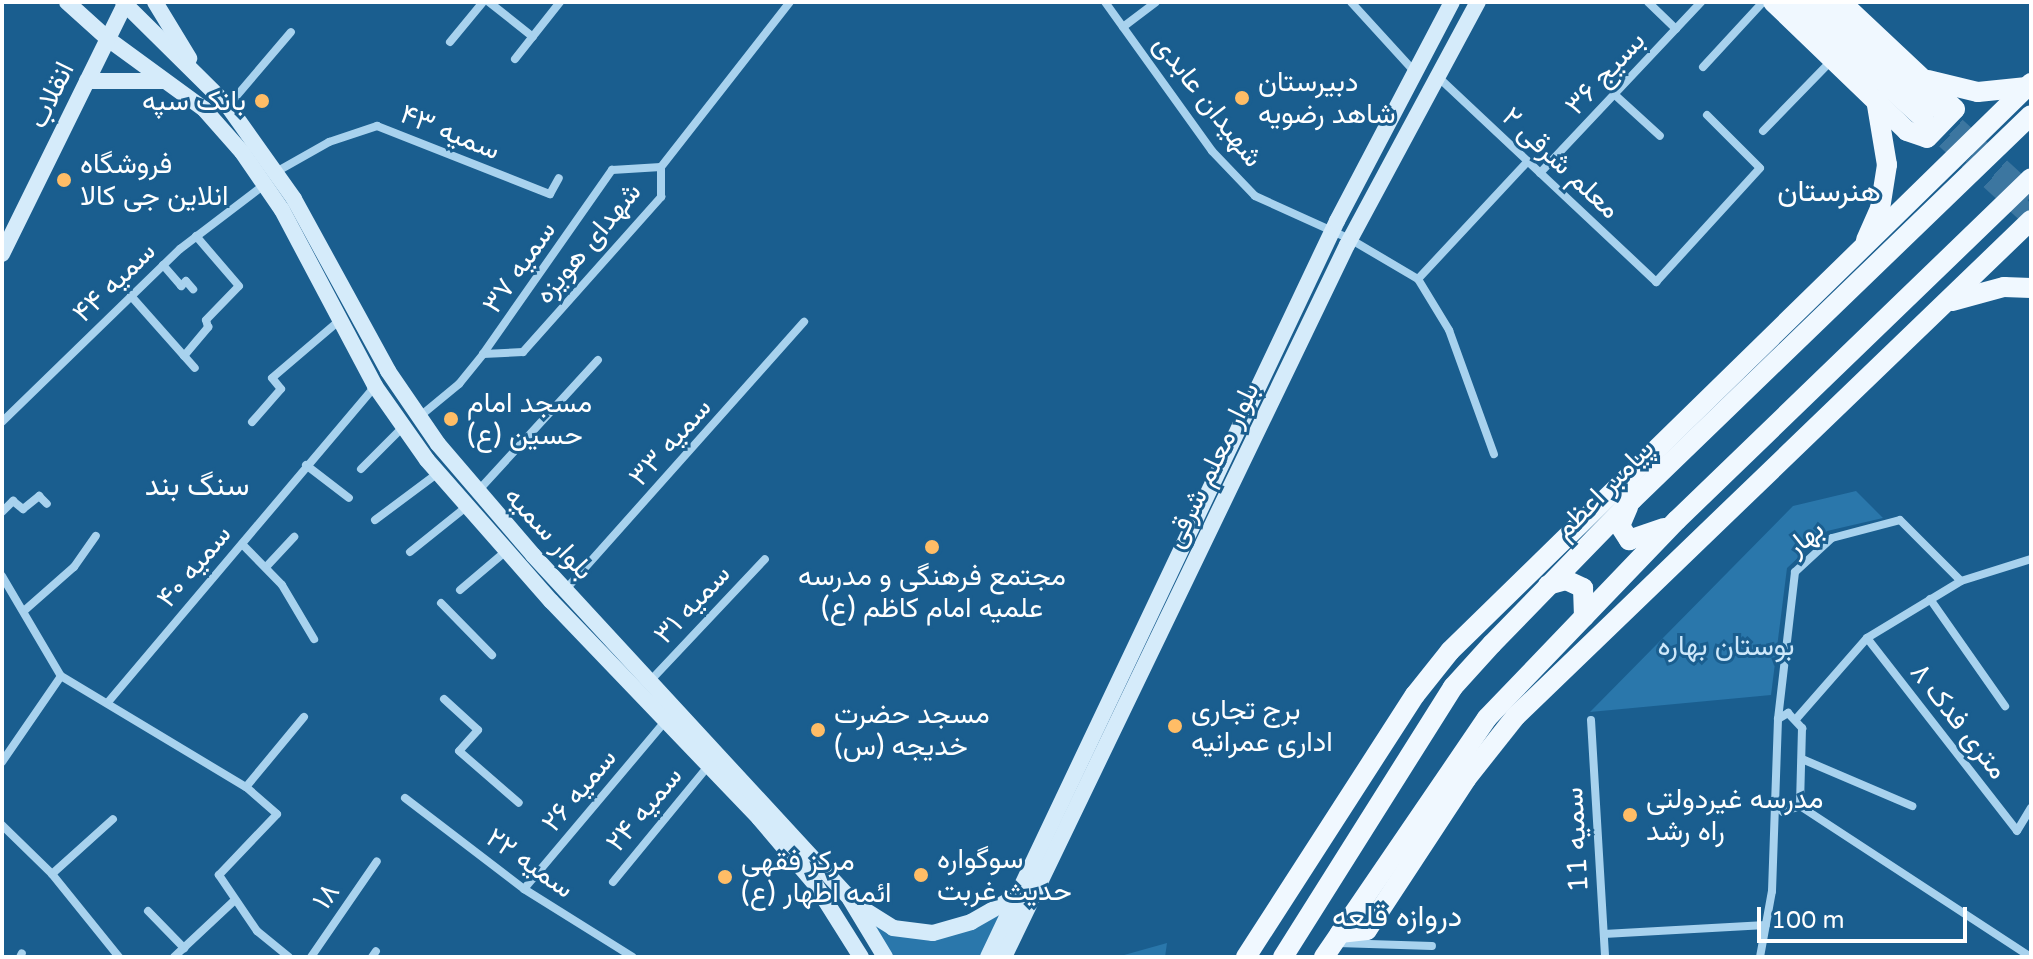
<!DOCTYPE html>
<html>
<head>
<meta charset="utf-8">
<style>
  body { margin:0 }
  #map { position:relative; width:2033px; height:959px; overflow:hidden; background:#1a5e8f; font-family:"Varela Round",Vazirmatn,sans-serif }
  div>[style] { position:absolute }
  .green>* { inset:0; background:#2a77ab }
  .primary-tunnel>* { height:20px; margin-top:-10px; transform-origin:0; background:repeating-linear-gradient(90deg,#3c76a0 0 20px,transparent 0 30px) }
  .street>* { height:8px; margin:-4px; padding:0 4px; transform-origin:4px; border-radius:4px; background:#a8d2ee }
  .secondary>* { height:16px; margin:-8px; padding:0 8px; transform-origin:8px; border-radius:8px; background:#d5ebfa }
  .primary>* { height:20px; margin:-10px; padding:0 10px; transform-origin:10px; border-radius:10px; background:#f0f8ff }
  .dots>* { width:22px; height:22px; translate:-50% -50%; box-sizing:border-box; border:4px solid #1a5e8f; border-radius:50% }
  span { translate:-50% -50%; white-space:nowrap; text-align:center; line-height:1.15; -webkit-text-stroke:6px #1a5e8f; paint-order:stroke }
  .street-label { font-size:28px; color:#fff }
  .poi-label { font-size:28px; color:#fff }
  .left { translate:0 -50%; text-align:left }
  .right { translate:-100% -50%; text-align:right }
  .park-label { font-size:28px; color:#cee8fa }
  .neighbourhood-label { font-size:30px; color:#fff }
  .frame { position:absolute; inset:0; border:4px solid #fff; pointer-events:none }
  .scale { position:absolute; left:1757px; top:907px; width:210px; height:36px; box-sizing:border-box; border:4px solid #fff; border-top:0; padding-left:10px; font-size:24px; line-height:28px; white-space:nowrap; color:#fff; -webkit-text-stroke:6px #1a5e8f; paint-order:stroke }
</style>
</head>
<body>
<div id="map">
  <div class="green">
    <i style="clip-path:polygon(1856px 491px,1883px 518px,1827px 531px,1787px 568px,1771px 695px,1590px 712px,1793px 506px)"></i>
    <i style="clip-path:polygon(1015px 897px,987px 957px,885px 957px,850px 899px,874px 918px,933px 933px)"></i>
    <i style="clip-path:polygon(1167px 943px,1165px 957px,1117px 957px)"></i>
  </div>
  <div class="primary-tunnel">
    <i style="left:1934px;top:107px;width:132px;rotate:42.5deg"></i>
    <i style="left:1924px;top:119px;width:145px;rotate:42.5deg"></i>
  </div>
  <div class="street">
    <i style="left:489px;top:2px;width:56px;rotate:38.5deg"></i>
    <i style="left:1105px;top:2px;width:183px;rotate:54.3deg"></i>
    <i style="left:1212px;top:151px;width:62px;rotate:46.3deg"></i>
    <i style="left:1255px;top:196px;width:104px;rotate:24.4deg"></i>
    <i style="left:1350px;top:239px;width:79px;rotate:30.5deg"></i>
    <i style="left:1418px;top:279px;width:60px;rotate:58.7deg"></i>
    <i style="left:1449px;top:330px;width:132px;rotate:70.1deg"></i>
    <i style="left:1351px;top:2px;width:92px;rotate:47.6deg"></i>
    <i style="left:1648px;top:2px;width:39px;rotate:44deg"></i>
    <i style="left:1123px;top:27px;width:41px;rotate:-37.1deg"></i>
    <i style="left:450px;top:42px;width:52px;rotate:-50.5deg"></i>
    <i style="left:515px;top:59px;width:73px;rotate:-51.7deg"></i>
    <i style="left:1703px;top:67px;width:88px;rotate:-47.3deg"></i>
    <i style="left:1437px;top:76px;width:301px;rotate:43.2deg"></i>
    <i style="left:1656px;top:282px;width:154px;rotate:-47.6deg"></i>
    <i style="left:1760px;top:168px;width:75px;rotate:-135deg"></i>
    <i style="left:1614px;top:94px;width:62px;rotate:42.4deg"></i>
    <i style="left:228px;top:106px;width:97px;rotate:-49.6deg"></i>
    <i style="left:1763px;top:131px;width:99px;rotate:-45.8deg"></i>
    <i style="left:276px;top:172px;width:61px;rotate:-29.5deg"></i>
    <i style="left:329px;top:142px;width:51px;rotate:-18.4deg"></i>
    <i style="left:377px;top:126px;width:186px;rotate:21.5deg"></i>
    <i style="left:550px;top:194px;width:18px;rotate:-61deg"></i>
    <i style="left:1540px;top:173px;width:235px;rotate:-46.7deg"></i>
    <i style="left:163px;top:265px;width:28px;rotate:49deg"></i>
    <i style="left:181px;top:286px;width:7px;rotate:-45deg"></i>
    <i style="left:186px;top:281px;width:11px;rotate:49deg"></i>
    <i style="left:1418px;top:279px;width:161px;rotate:-47deg"></i>
    <i style="left:131px;top:296px;width:96px;rotate:48.4deg"></i>
    <i style="left:483px;top:354px;width:40px;rotate:-2.9deg"></i>
    <i style="left:523px;top:352px;width:208px;rotate:-48.3deg"></i>
    <i style="left:661px;top:197px;width:30px;rotate:-90deg"></i>
    <i style="left:661px;top:167px;width:209px;rotate:-52deg"></i>
    <i style="left:184px;top:356px;width:38px;rotate:-50deg"></i>
    <i style="left:208px;top:327px;width:7px;rotate:-106deg"></i>
    <i style="left:206px;top:320px;width:47px;rotate:-45.9deg"></i>
    <i style="left:239px;top:286px;width:66px;rotate:-130.7deg"></i>
    <i style="left:419px;top:417px;width:52px;rotate:-39.5deg"></i>
    <i style="left:459px;top:384px;width:38px;rotate:-51deg"></i>
    <i style="left:483px;top:354px;width:225px;rotate:-55deg"></i>
    <i style="left:612px;top:170px;width:49px;rotate:-3.5deg"></i>
    <i style="left:2px;top:422px;width:248px;rotate:-44.2deg"></i>
    <i style="left:180px;top:249px;width:106px;rotate:-37.3deg"></i>
    <i style="left:252px;top:422px;width:44px;rotate:-48.7deg"></i>
    <i style="left:281px;top:389px;width:14px;rotate:-129deg"></i>
    <i style="left:272px;top:378px;width:89px;rotate:-40.5deg"></i>
    <i style="left:306px;top:465px;width:54px;rotate:37.5deg"></i>
    <i style="left:361px;top:469px;width:59px;rotate:-45deg"></i>
    <i style="left:477px;top:492px;width:179px;rotate:-47.5deg"></i>
    <i style="left:2px;top:512px;width:16px;rotate:-45deg"></i>
    <i style="left:13px;top:501px;width:13px;rotate:39deg"></i>
    <i style="left:23px;top:509px;width:21px;rotate:-39deg"></i>
    <i style="left:39px;top:496px;width:11px;rotate:45deg"></i>
    <i style="left:375px;top:520px;width:79px;rotate:-36.7deg"></i>
    <i style="left:242px;top:544px;width:57px;rotate:45.7deg"></i>
    <i style="left:282px;top:585px;width:63px;rotate:59.3deg"></i>
    <i style="left:410px;top:552px;width:70px;rotate:-38.7deg"></i>
    <i style="left:267px;top:566px;width:40px;rotate:-47deg"></i>
    <i style="left:2px;top:576px;width:116px;rotate:59.5deg"></i>
    <i style="left:61px;top:676px;width:216px;rotate:31deg"></i>
    <i style="left:566px;top:589px;width:358px;rotate:-48.3deg"></i>
    <i style="left:460px;top:590px;width:59px;rotate:-40.2deg"></i>
    <i style="left:1930px;top:599px;width:131px;rotate:55deg"></i>
    <i style="left:441px;top:603px;width:73px;rotate:45.6deg"></i>
    <i style="left:25px;top:610px;width:65px;rotate:-41.3deg"></i>
    <i style="left:74px;top:567px;width:38px;rotate:-55deg"></i>
    <i style="left:1867px;top:638px;width:244px;rotate:52.1deg"></i>
    <i style="left:2017px;top:831px;width:27px;rotate:-59deg"></i>
    <i style="left:651px;top:680px;width:166px;rotate:-46.7deg"></i>
    <i style="left:444px;top:699px;width:46px;rotate:42.4deg"></i>
    <i style="left:478px;top:730px;width:28px;rotate:132deg"></i>
    <i style="left:459px;top:751px;width:79px;rotate:40.9deg"></i>
    <i style="left:109px;top:701px;width:412px;rotate:-49.8deg"></i>
    <i style="left:1797px;top:718px;width:106px;rotate:-48.8deg"></i>
    <i style="left:1867px;top:638px;width:110px;rotate:-31.2deg"></i>
    <i style="left:1961px;top:581px;width:73px;rotate:-17.4deg"></i>
    <i style="left:1778px;top:719px;width:148px;rotate:-83.4deg"></i>
    <i style="left:1795px;top:572px;width:50px;rotate:-42.6deg"></i>
    <i style="left:1832px;top:538px;width:70px;rotate:-14.8deg"></i>
    <i style="left:1900px;top:520px;width:86px;rotate:45deg"></i>
    <i style="left:1591px;top:720px;width:237px;rotate:86.6deg"></i>
    <i style="left:1802px;top:759px;width:120px;rotate:23.1deg"></i>
    <i style="left:2px;top:762px;width:104px;rotate:-55.5deg"></i>
    <i style="left:405px;top:798px;width:150px;rotate:37.4deg"></i>
    <i style="left:524px;top:889px;width:128px;rotate:32deg"></i>
    <i style="left:1800px;top:806px;width:276px;rotate:33.2deg"></i>
    <i style="left:2px;top:825px;width:70px;rotate:44.4deg"></i>
    <i style="left:52px;top:874px;width:107px;rotate:51.1deg"></i>
    <i style="left:52px;top:874px;width:82px;rotate:-42deg"></i>
    <i style="left:613px;top:882px;width:151px;rotate:-50.6deg"></i>
    <i style="left:524px;top:889px;width:222px;rotate:-49.9deg"></i>
    <i style="left:148px;top:911px;width:52px;rotate:45.8deg"></i>
    <i style="left:1604px;top:934px;width:162px;rotate:-3.2deg"></i>
    <i style="left:1338px;top:943px;width:94px;rotate:1.8deg"></i>
    <i style="left:20px;top:957px;width:4px;rotate:-63deg"></i>
    <i style="left:174px;top:957px;width:83px;rotate:-43.1deg"></i>
    <i style="left:289px;top:957px;width:41px;rotate:-140.9deg"></i>
    <i style="left:257px;top:931px;width:68px;rotate:-124.2deg"></i>
    <i style="left:219px;top:875px;width:84px;rotate:-46.4deg"></i>
    <i style="left:277px;top:814px;width:41px;rotate:-138.9deg"></i>
    <i style="left:246px;top:787px;width:91px;rotate:-50.4deg"></i>
    <i style="left:311px;top:957px;width:116px;rotate:-55.5deg"></i>
    <i style="left:372px;top:957px;width:7px;rotate:-56deg"></i>
    <i style="left:1760px;top:957px;width:67px;rotate:-79.7deg"></i>
    <i style="left:1772px;top:891px;width:172px;rotate:-88deg"></i>
    <i style="left:1778px;top:719px;width:12px;rotate:-31deg"></i>
    <i style="left:1788px;top:713px;width:21px;rotate:47deg"></i>
    <i style="left:1802px;top:728px;width:78px;rotate:91.5deg"></i>
    <i style="left:1800px;top:806px;width:18px;rotate:161deg"></i>
    <i style="left:1783px;top:812px;width:11px;rotate:-139deg"></i>
  </div>
  <div class="secondary">
    <i style="left:67px;top:2px;width:55px;rotate:42.1deg"></i>
    <i style="left:108px;top:39px;width:119px;rotate:36.1deg"></i>
    <i style="left:204px;top:109px;width:57px;rotate:48.5deg"></i>
    <i style="left:242px;top:152px;width:70px;rotate:55.4deg"></i>
    <i style="left:282px;top:210px;width:199px;rotate:62.1deg"></i>
    <i style="left:375px;top:386px;width:90px;rotate:54.9deg"></i>
    <i style="left:427px;top:460px;width:188px;rotate:48.7deg"></i>
    <i style="left:551px;top:601px;width:301px;rotate:46.2deg"></i>
    <i style="left:759px;top:818px;width:87px;rotate:49.7deg"></i>
    <i style="left:815px;top:884px;width:86px;rotate:57.8deg"></i>
    <i style="left:123px;top:2px;width:148px;rotate:44.7deg"></i>
    <i style="left:228px;top:106px;width:114px;rotate:54.6deg"></i>
    <i style="left:294px;top:199px;width:196px;rotate:61.3deg"></i>
    <i style="left:388px;top:371px;width:88px;rotate:55.6deg"></i>
    <i style="left:438px;top:444px;width:146px;rotate:49.4deg"></i>
    <i style="left:533px;top:555px;width:468px;rotate:47.3deg"></i>
    <i style="left:850px;top:899px;width:68px;rotate:58.9deg"></i>
    <i style="left:155px;top:2px;width:66px;rotate:58.7deg"></i>
    <i style="left:87px;top:81px;width:77px"></i>
    <i style="left:2px;top:254px;width:281px;rotate:-63.8deg"></i>
    <i style="left:860px;top:907px;width:39px;rotate:32deg"></i>
    <i style="left:893px;top:928px;width:40px;rotate:7.1deg"></i>
    <i style="left:933px;top:933px;width:40px;rotate:-16deg"></i>
    <i style="left:971px;top:922px;width:51px;rotate:-29.6deg"></i>
    <i style="left:988px;top:957px;width:815px;rotate:-64.63deg"></i>
    <i style="left:1337px;top:221px;width:247px;rotate:-62.3deg"></i>
    <i style="left:1004px;top:957px;width:790px;rotate:-64.28deg"></i>
    <i style="left:1347px;top:245px;width:276px;rotate:-61.7deg"></i>
  </div>
  <div class="primary">
    <i style="left:1773px;top:2px;width:186px;rotate:43.9deg"></i>
    <i style="left:1907px;top:131px;width:21px;rotate:19deg"></i>
    <i style="left:1927px;top:138px;width:40px;rotate:-46deg"></i>
    <i style="left:1955px;top:109px;width:156px;rotate:-136.8deg"></i>
    <i style="left:1795px;top:2px;width:174px;rotate:42.2deg"></i>
    <i style="left:1820px;top:2px;width:155px;rotate:42.6deg"></i>
    <i style="left:1928px;top:80px;width:51px;rotate:13.5deg"></i>
    <i style="left:1978px;top:92px;width:49px;rotate:-5.8deg"></i>
    <i style="left:1866px;top:240px;width:34px;rotate:-66deg"></i>
    <i style="left:1880px;top:209px;width:45px;rotate:-81deg"></i>
    <i style="left:1887px;top:165px;width:61px;rotate:-99.5deg"></i>
    <i style="left:1952px;top:301px;width:54px;rotate:-15.1deg"></i>
    <i style="left:2004px;top:287px;width:27px;rotate:2deg"></i>
    <i style="left:1628px;top:507px;width:21px;rotate:113deg"></i>
    <i style="left:1620px;top:526px;width:17px;rotate:57deg"></i>
    <i style="left:1629px;top:540px;width:37px;rotate:-19deg"></i>
    <i style="left:1548px;top:585px;width:19px;rotate:-16deg"></i>
    <i style="left:1566px;top:580px;width:19px;rotate:25deg"></i>
    <i style="left:1583px;top:588px;width:29px;rotate:88deg"></i>
    <i style="left:1340px;top:933px;width:27px;rotate:-6deg"></i>
    <i style="left:1367px;top:930px;width:181px;rotate:-56.7deg"></i>
    <i style="left:1466px;top:779px;width:80px;rotate:-51.6deg"></i>
    <i style="left:1516px;top:716px;width:715px;rotate:-43.92deg"></i>
    <i style="left:1246px;top:957px;width:312px;rotate:-57.2deg"></i>
    <i style="left:1415px;top:695px;width:56px;rotate:-51.5deg"></i>
    <i style="left:1450px;top:651px;width:813px;rotate:-44.35deg"></i>
    <i style="left:1283px;top:957px;width:319px;rotate:-57.8deg"></i>
    <i style="left:1453px;top:687px;width:58px;rotate:-47.8deg"></i>
    <i style="left:1492px;top:644px;width:201px;rotate:-45.8deg"></i>
    <i style="left:1632px;top:500px;width:554px;rotate:-43.98deg"></i>
    <i style="left:1324px;top:957px;width:289px;rotate:-55.7deg"></i>
    <i style="left:1487px;top:718px;width:274px;rotate:-46.2deg"></i>
    <i style="left:1677px;top:520px;width:492px;rotate:-44deg"></i>
  </div>
  <div class="dots">
    <i style="left:1242px;top:98px;background:#ffbd66"></i>
    <i style="left:262px;top:101px;background:#ffbd66"></i>
    <i style="left:64px;top:180px;background:#ffbd66"></i>
    <i style="left:451px;top:419px;background:#ffbd66"></i>
    <i style="left:932px;top:547px;background:#ffbd66"></i>
    <i style="left:1175px;top:726px;background:#ffbd66"></i>
    <i style="left:818px;top:730px;background:#ffbd66"></i>
    <i style="left:1630px;top:815px;background:#ffbd66"></i>
    <i style="left:921px;top:875px;background:#ffbd66"></i>
    <i style="left:725px;top:877px;background:#ffbd66"></i>
  </div>
  <div class="street-label">
    <span style="left:1605px;top:73px;rotate:-47deg">بسیج ۳۶</span>
    <span style="left:51px;top:95px;rotate:-64deg">انقلاب</span>
    <span style="left:1208px;top:101px;rotate:52deg">شهیدان عابدی</span>
    <span style="left:450px;top:132px;rotate:22deg">سمیه ۴۳</span>
    <span style="left:1561px;top:163px;rotate:43deg">معلم شرقی ۲</span>
    <span style="left:588px;top:243px;rotate:-50deg">شهدای هویزه</span>
    <span style="left:519px;top:267px;rotate:-55deg">سمیه ۳۷</span>
    <span style="left:114px;top:282px;rotate:-44deg">سمیه ۴۴</span>
    <span style="left:670px;top:442px;rotate:-48deg">سمیه ۳۳</span>
    <span style="left:1212px;top:465px;rotate:-64deg">بلوار معلم شرقی</span>
    <span style="left:1604px;top:489px;rotate:-45deg">پیامبر اعظم</span>
    <span style="left:549px;top:533px;rotate:47deg">بلوار سمیه</span>
    <span style="left:1805px;top:538px;rotate:-39deg">بهار</span>
    <span style="left:194px;top:566px;rotate:-50deg">سمیه ۴۰</span>
    <span style="left:692px;top:604px;rotate:-47deg">سمیه ۳۱</span>
    <span style="left:1959px;top:721px;rotate:52deg">۸ متری فدک</span>
    <span style="left:579px;top:790px;rotate:-50deg">سمیه ۲۶</span>
    <span style="left:644px;top:809px;rotate:-50deg">سمیه ۲۴</span>
    <span style="left:1576px;top:840px;rotate:-93deg">سمیه 11</span>
    <span style="left:530px;top:863px;rotate:35deg">سمیه ۲۲</span>
    <span style="left:326px;top:896px;rotate:-55deg">۱۸</span>
  </div>
  <div class="poi-label">
    <span class="left" style="left:1258px;top:98px">دبیرستان<br>شاهد رضویه</span>
    <span class="right" style="left:246px;top:101px">بانک سپه</span>
    <span class="left" style="left:80px;top:180px">فروشگاه<br>انلاین جی کالا</span>
    <span class="left" style="left:467px;top:419px">مسجد امام<br>حسین (ع)</span>
    <span style="left:932px;top:592px">مجتمع فرهنگی و مدرسه<br>علمیه امام کاظم (ع)</span>
    <span class="left" style="left:1191px;top:726px">برج تجاری<br>اداری عمرانیه</span>
    <span class="left" style="left:834px;top:730px">مسجد حضرت<br>خدیجه (س)</span>
    <span class="left" style="left:1646px;top:815px">مدرسه غیردولتی<br>راه رشد</span>
    <span class="left" style="left:937px;top:875px">سوگواره<br>حدیث غربت</span>
    <span class="left" style="left:741px;top:877px">مرکز فقهی<br>ائمه اطهار (ع)</span>
  </div>
  <div class="park-label">
    <span style="left:1726px;top:646px">بوستان بهاره</span>
  </div>
  <div class="neighbourhood-label">
    <span style="left:1829px;top:192px">هنرستان</span>
    <span style="left:197px;top:486px">سنگ بند</span>
    <span style="left:1397px;top:917px">دروازه قلعه</span>
  </div>
  <div class="frame"></div>
  <div class="scale">100 m</div>
</div>
</body>
</html>
